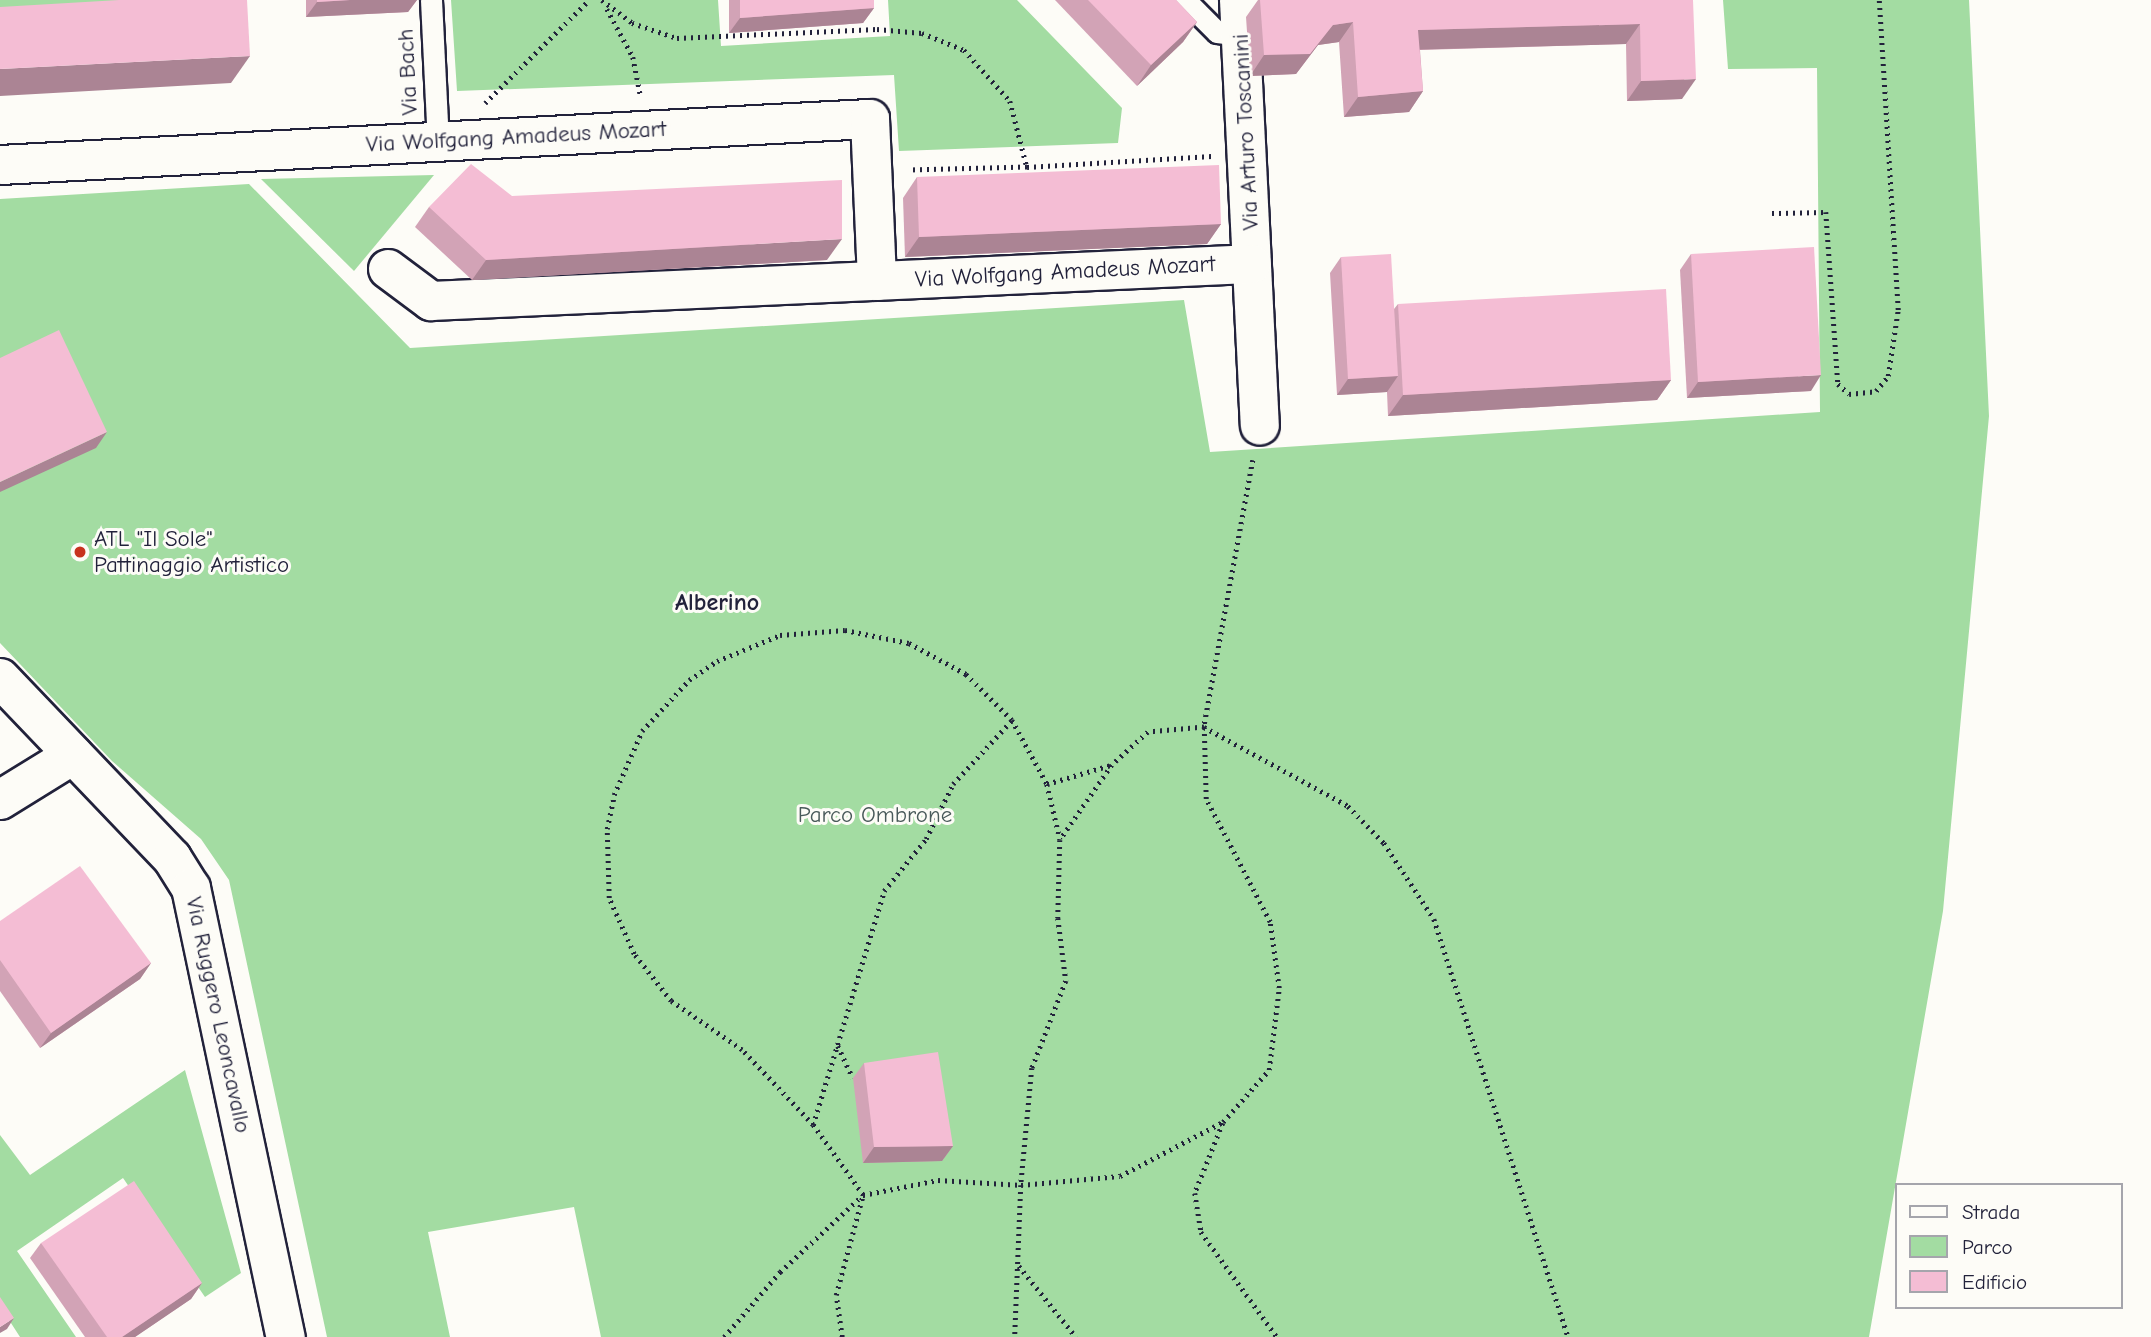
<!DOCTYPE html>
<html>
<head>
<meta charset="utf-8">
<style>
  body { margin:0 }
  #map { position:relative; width:2151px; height:1337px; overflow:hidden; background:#fdfcf7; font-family:"Comic Neue",sans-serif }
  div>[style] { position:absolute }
  .green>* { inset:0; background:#a3dca2 }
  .path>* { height:4.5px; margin-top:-2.25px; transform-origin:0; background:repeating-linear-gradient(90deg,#22223b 0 2px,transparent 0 7px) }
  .roads { filter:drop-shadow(2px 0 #22223b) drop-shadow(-2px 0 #22223b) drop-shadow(0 2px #22223b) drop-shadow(0 -2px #22223b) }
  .service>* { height:21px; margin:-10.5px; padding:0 10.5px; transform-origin:10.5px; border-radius:10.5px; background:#fdfcf7 }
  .minor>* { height:38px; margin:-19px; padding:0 19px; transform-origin:19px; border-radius:19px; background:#fdfcf7 }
  .wall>* { inset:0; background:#d2a3b6 }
  .shaded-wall>* { inset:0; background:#ab8494 }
  .building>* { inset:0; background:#f4bdd4 }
  .dots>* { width:19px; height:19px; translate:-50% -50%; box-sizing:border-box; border:4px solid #fdfcf7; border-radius:50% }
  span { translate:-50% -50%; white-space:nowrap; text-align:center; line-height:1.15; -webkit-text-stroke:6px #fdfcf7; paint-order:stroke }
  .street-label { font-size:23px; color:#22223b }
  .poi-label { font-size:23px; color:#22223b }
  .left { translate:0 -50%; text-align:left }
  .park-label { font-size:23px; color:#495a5a }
  .neighbourhood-label { font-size:24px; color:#22223b; font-weight:700 }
  .legend { position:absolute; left:1895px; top:1183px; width:228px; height:126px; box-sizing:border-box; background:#fdfcf7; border:2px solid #a5a5ac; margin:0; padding:9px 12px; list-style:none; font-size:21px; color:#22223b }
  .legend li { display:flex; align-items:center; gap:14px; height:35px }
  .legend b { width:35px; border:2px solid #a5a5ac }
</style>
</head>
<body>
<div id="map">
  <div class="green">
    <i style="clip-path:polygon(0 0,234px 0,0 12px)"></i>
    <i style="clip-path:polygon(451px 0,718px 0,721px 46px,890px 36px,888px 0,1017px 0,1122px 108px,1118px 143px,899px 151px,894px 75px,457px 91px)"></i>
    <i style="clip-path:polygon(1723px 0,1969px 0,1989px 416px,1943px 911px,1869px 1337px,601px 1337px,574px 1207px,428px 1232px,450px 1337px,327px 1337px,229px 880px,201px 839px,112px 761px,0 643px,0 199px,249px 184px,410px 348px,1184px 300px,1210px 452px,1820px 412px,1817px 68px,1728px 69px)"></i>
    <i style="clip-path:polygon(434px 175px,354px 271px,261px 179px)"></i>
    <i style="clip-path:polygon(185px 1070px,241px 1273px,205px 1297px,123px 1178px,17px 1251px,76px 1337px,20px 1337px,0 1306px,0 1135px,30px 1175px)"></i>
  </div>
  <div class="path">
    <i style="left:602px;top:0;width:38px;rotate:37deg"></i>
    <i style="left:632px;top:23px;width:47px;rotate:18.4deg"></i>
    <i style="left:677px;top:38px;width:200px;rotate:-2.6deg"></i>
    <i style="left:877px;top:29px;width:45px;rotate:5.1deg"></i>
    <i style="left:922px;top:33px;width:45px;rotate:22deg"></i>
    <i style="left:964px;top:50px;width:69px;rotate:48deg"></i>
    <i style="left:1010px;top:101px;width:68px;rotate:75.6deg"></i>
    <i style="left:1027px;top:167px;width:118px;rotate:178.5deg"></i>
    <i style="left:607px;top:9px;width:55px;rotate:61.6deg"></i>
    <i style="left:633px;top:57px;width:38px;rotate:79deg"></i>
    <i style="left:485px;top:103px;width:146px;rotate:-44.7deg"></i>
    <i style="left:1027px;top:167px;width:185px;rotate:-3.4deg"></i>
    <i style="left:1772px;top:213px;width:54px;rotate:-1.1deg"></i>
    <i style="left:1826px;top:212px;width:172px;rotate:86deg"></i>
    <i style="left:1838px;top:384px;width:15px;rotate:42deg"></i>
    <i style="left:1849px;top:394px;width:27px;rotate:-6deg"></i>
    <i style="left:1876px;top:391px;width:19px;rotate:-51deg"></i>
    <i style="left:1888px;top:376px;width:67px;rotate:-81.4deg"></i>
    <i style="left:1898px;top:310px;width:311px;rotate:-93.5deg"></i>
    <i style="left:1253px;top:460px;width:271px;rotate:100.4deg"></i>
    <i style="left:1204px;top:727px;width:164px;rotate:28.7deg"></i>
    <i style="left:1348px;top:806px;width:52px;rotate:45.8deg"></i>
    <i style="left:1384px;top:843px;width:91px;rotate:56.7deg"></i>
    <i style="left:1434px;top:919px;width:439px;rotate:72.2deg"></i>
    <i style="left:1047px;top:784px;width:57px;rotate:76.7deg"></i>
    <i style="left:838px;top:1046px;width:35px;rotate:65deg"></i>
    <i style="left:1223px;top:1123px;width:75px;rotate:111.8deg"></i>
    <i style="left:1195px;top:1193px;width:39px;rotate:81deg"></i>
    <i style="left:1201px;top:1232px;width:130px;rotate:54.1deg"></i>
    <i style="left:813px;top:1125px;width:245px;rotate:-73.1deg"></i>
    <i style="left:884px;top:891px;width:67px;rotate:-51.1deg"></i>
    <i style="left:926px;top:839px;width:61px;rotate:-63.9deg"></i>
    <i style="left:953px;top:784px;width:87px;rotate:-47.3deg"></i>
    <i style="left:1019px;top:1266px;width:91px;rotate:51.2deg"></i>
    <i style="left:724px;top:1337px;width:86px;rotate:-49.3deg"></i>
    <i style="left:780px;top:1272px;width:113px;rotate:-42.9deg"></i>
    <i style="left:863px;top:1195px;width:86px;rotate:-125.5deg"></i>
    <i style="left:813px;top:1125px;width:103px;rotate:-133.4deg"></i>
    <i style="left:742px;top:1050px;width:86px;rotate:-145.4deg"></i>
    <i style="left:671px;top:1001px;width:60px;rotate:-128.2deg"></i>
    <i style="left:634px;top:954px;width:61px;rotate:-114.1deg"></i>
    <i style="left:609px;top:898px;width:69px;rotate:-91.7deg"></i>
    <i style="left:607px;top:829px;width:35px;rotate:-78deg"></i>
    <i style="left:614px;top:795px;width:70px;rotate:-66.4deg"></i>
    <i style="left:642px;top:731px;width:69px;rotate:-47.3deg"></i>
    <i style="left:689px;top:680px;width:34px;rotate:-34deg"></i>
    <i style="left:717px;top:661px;width:68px;rotate:-22.4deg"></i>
    <i style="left:780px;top:635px;width:65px;rotate:-4.4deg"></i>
    <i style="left:845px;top:630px;width:65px;rotate:11.5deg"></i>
    <i style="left:909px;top:643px;width:65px;rotate:28.5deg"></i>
    <i style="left:966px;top:674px;width:65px;rotate:45deg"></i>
    <i style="left:1012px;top:720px;width:73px;rotate:61.3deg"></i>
    <i style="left:1047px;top:784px;width:67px;rotate:-16.5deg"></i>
    <i style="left:842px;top:1337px;width:42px;rotate:-98.1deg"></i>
    <i style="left:836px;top:1295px;width:104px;rotate:-74.9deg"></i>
    <i style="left:863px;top:1195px;width:76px;rotate:-11.3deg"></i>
    <i style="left:938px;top:1180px;width:83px;rotate:3.4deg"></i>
    <i style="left:1021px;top:1185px;width:99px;rotate:-5.2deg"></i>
    <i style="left:1120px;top:1176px;width:116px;rotate:-27.7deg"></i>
    <i style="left:1223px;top:1122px;width:69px;rotate:-48.5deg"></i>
    <i style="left:1269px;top:1070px;width:83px;rotate:-83deg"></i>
    <i style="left:1279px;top:988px;width:67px;rotate:-97.8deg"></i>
    <i style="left:1270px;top:922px;width:139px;rotate:-117.5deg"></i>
    <i style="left:1206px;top:799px;width:72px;rotate:-91.6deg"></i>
    <i style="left:1204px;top:727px;width:56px;rotate:174.9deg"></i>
    <i style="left:1148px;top:732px;width:49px;rotate:137.5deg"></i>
    <i style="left:1112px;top:765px;width:91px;rotate:124.7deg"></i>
    <i style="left:1060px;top:840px;width:78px;rotate:91.5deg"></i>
    <i style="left:1058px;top:918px;width:64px;rotate:82.8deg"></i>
    <i style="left:1066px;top:981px;width:93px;rotate:111.3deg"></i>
    <i style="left:1032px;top:1068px;width:118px;rotate:95.4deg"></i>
    <i style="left:1021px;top:1185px;width:152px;rotate:92.3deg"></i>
  </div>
  <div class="roads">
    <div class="service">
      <i style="left:431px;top:0;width:142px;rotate:87.2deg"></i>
      <i style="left:1185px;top:0;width:45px;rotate:45deg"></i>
      <i style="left:1217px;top:32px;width:23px;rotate:7deg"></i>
    </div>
    <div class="minor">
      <i style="left:1239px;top:0;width:426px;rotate:87.2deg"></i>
      <i style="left:0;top:165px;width:871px;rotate:-3.03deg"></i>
      <i style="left:870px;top:119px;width:162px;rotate:87.5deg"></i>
      <i style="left:877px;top:281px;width:375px;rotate:-2.6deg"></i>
      <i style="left:388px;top:269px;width:54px;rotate:36.7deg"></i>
      <i style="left:431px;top:301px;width:446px;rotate:-2.6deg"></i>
      <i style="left:0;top:678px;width:249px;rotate:46.3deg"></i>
      <i style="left:172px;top:858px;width:36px;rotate:58deg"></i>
      <i style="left:191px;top:888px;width:459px;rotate:78.1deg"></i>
      <i style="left:0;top:800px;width:86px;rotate:-31.7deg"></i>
    </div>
  </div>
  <div class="wall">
    <i style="clip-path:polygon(306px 0,417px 0,408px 12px,306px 17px)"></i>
    <i style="clip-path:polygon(729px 0,874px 0,874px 8px,863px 23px,729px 33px)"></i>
    <i style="clip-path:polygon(1055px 0,1176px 0,1197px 22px,1183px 42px,1137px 86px)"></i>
    <i style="clip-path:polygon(1258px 0,1693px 0,1682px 99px,1627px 101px,1626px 44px,1420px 50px,1423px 91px,1409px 112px,1344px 117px,1339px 42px,1318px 45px,1296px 74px,1250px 76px,1246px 17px)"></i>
    <i style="clip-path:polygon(917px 177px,1221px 224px,1207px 244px,905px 257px,903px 198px)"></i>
    <i style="clip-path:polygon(512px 196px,827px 260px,472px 280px,415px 227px,429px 207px)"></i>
    <i style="clip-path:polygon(1691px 254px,1811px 391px,1687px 398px,1680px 270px)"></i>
    <i style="clip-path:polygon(1341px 257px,1394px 309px,1398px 304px,1671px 380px,1657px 400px,1388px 416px,1387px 392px,1337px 395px,1330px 273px)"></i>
    <i style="clip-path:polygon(0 921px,151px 963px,140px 979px,40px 1048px,0 991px)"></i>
    <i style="clip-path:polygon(864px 1063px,953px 1146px,942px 1161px,863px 1163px,853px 1078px)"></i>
    <i style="clip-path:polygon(41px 1243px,202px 1283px,191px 1299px,135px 1337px,85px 1337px,30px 1258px)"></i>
  </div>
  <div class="shaded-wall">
    <i style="clip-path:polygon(350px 0,417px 0,408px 12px,306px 17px,317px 2px)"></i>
    <i style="clip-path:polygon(874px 8px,863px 23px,729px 33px,740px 18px)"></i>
    <i style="clip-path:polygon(1197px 22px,1183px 42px,1137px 86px,1151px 65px)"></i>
    <i style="clip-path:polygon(1353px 22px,1339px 42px,1318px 45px,1296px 74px,1250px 76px,1264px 55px,1333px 25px)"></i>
    <i style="clip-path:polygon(1640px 24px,1626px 44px,1404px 50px,1418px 30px)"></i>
    <i style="clip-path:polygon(250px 56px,231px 83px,0 96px,0 69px)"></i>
    <i style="clip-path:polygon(1696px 79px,1682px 99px,1627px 101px,1641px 81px)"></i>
    <i style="clip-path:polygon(1423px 91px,1409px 112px,1344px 117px,1358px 97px)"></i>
    <i style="clip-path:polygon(1221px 224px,1207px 244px,905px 257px,919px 237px)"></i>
    <i style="clip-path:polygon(842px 239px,827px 260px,472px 280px,486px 260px)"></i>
    <i style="clip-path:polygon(1821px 375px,1811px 391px,1687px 398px,1698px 382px)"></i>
    <i style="clip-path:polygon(1398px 376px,1387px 392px,1337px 395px,1348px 379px)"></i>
    <i style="clip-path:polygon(1671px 380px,1657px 400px,1388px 416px,1403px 395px)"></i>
    <i style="clip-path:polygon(107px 432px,96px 448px,0 492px,0 482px)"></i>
    <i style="clip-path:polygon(151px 963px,140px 979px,40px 1048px,51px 1033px)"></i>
    <i style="clip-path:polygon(953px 1146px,942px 1161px,863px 1163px,874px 1147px)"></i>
    <i style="clip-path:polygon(202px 1283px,191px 1299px,135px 1337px,122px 1337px)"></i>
    <i style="clip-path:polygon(14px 1318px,7px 1329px,0 1333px,0 1327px)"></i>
  </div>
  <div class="building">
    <i style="clip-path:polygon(119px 0,247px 0,250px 56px,0 69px,0 7px)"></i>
    <i style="clip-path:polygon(317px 0,350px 0,317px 2px)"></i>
    <i style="clip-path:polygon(740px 0,874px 0,874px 8px,740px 18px)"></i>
    <i style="clip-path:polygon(1088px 0,1176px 0,1197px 22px,1151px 65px)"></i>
    <i style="clip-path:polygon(1260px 0,1693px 0,1696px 79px,1641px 81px,1640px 24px,1418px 30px,1423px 91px,1358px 97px,1353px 22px,1333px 25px,1310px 54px,1264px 55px)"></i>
    <i style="clip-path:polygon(471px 164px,512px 196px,842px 180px,842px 239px,486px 260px,429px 207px)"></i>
    <i style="clip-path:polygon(1219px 165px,1221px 224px,919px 237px,917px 177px)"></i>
    <i style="clip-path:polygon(1814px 247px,1821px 375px,1698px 382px,1691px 254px)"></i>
    <i style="clip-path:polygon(1391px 254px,1398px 376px,1348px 379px,1341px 257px)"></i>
    <i style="clip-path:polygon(1666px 289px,1671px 380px,1403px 395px,1398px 304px)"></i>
    <i style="clip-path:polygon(59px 330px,107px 432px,0 482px,0 358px)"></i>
    <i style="clip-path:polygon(80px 866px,151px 963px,51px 1033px,0 960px,0 921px)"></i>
    <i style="clip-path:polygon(938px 1052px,953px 1146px,874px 1147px,864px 1063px)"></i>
    <i style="clip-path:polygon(134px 1181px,202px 1283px,122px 1337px,107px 1337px,41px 1243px)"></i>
    <i style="clip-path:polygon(0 1297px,14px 1318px,0 1327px)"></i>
  </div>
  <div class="dots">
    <i style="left:80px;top:552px;background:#c8321e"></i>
  </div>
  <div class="street-label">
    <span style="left:408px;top:72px;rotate:-93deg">Via Bach</span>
    <span style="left:1246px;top:132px;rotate:-93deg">Via Arturo Toscanini</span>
    <span style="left:516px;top:137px;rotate:-3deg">Via Wolfgang Amadeus Mozart</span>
    <span style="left:1065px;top:272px;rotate:-3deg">Via Wolfgang Amadeus Mozart</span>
    <span style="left:218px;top:1015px;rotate:78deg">Via Ruggero Leoncavallo</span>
  </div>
  <div class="poi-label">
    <span class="left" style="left:94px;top:552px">ATL "Il Sole"<br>Pattinaggio Artistico</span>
  </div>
  <div class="park-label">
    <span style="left:875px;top:815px">Parco Ombrone</span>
  </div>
  <div class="neighbourhood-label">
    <span style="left:717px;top:603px">Alberino</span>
  </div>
  <ul class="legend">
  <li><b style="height:9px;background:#fdfcf7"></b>Strada</li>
  <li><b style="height:19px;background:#a3dca2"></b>Parco</li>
  <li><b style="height:19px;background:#f4bdd4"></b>Edificio</li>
  </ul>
</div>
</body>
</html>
